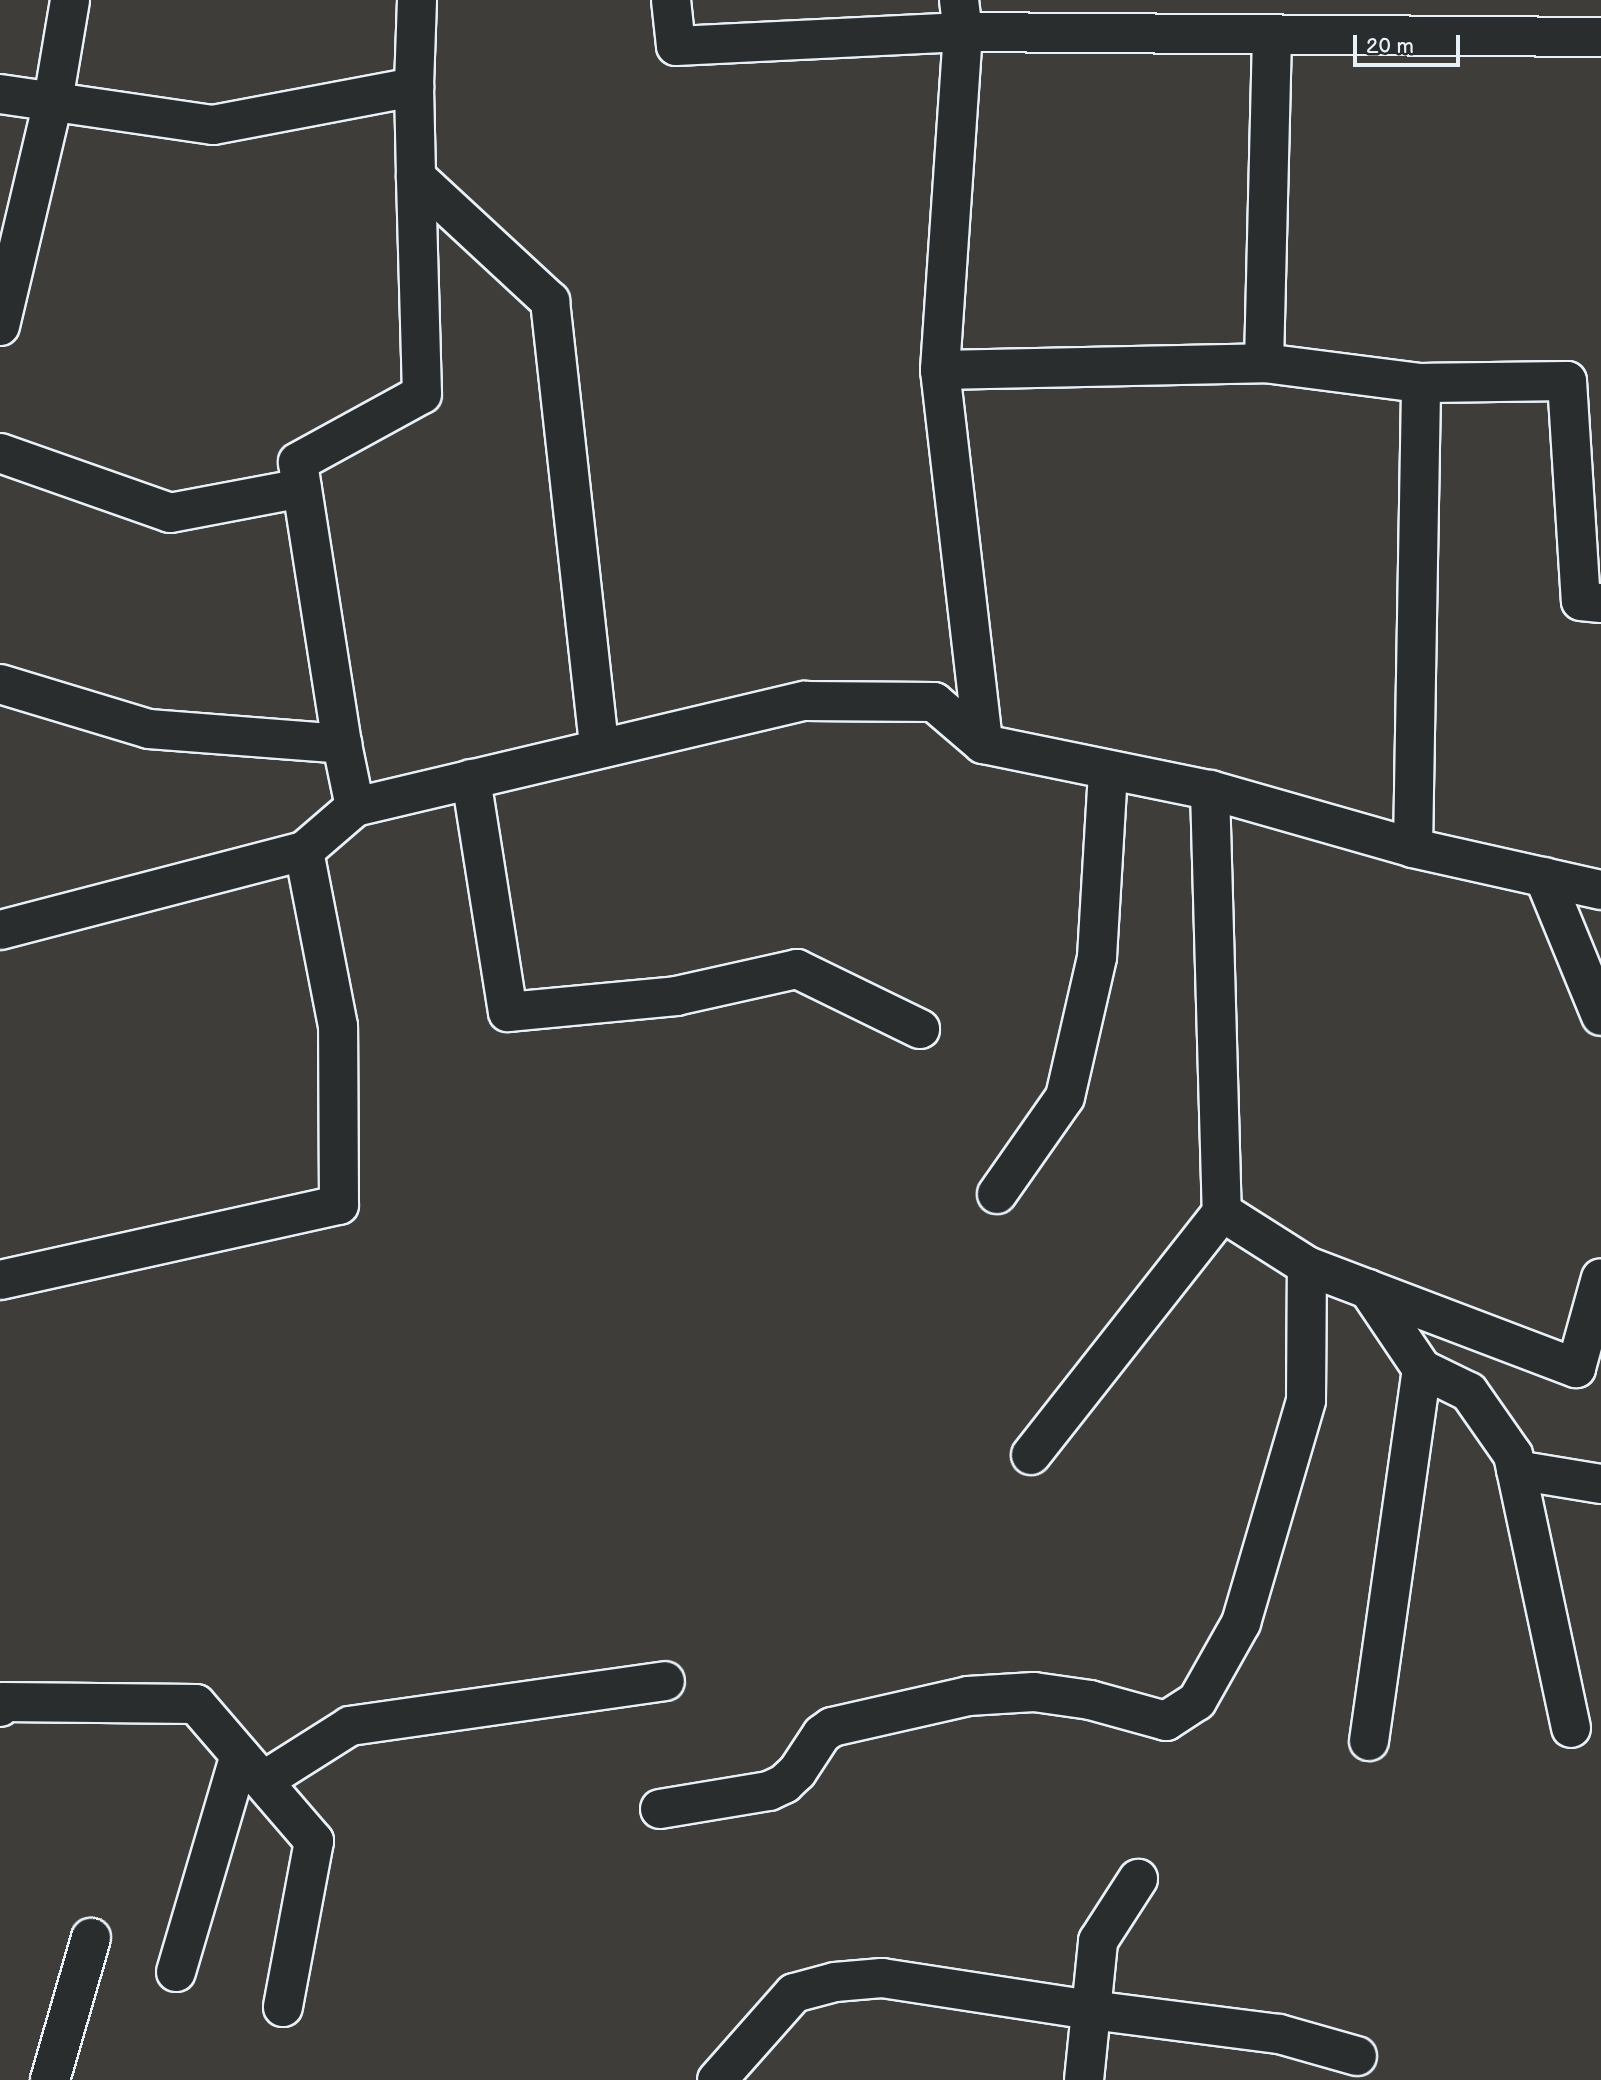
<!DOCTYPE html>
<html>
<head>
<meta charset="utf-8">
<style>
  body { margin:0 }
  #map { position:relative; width:1601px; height:2080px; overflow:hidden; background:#3f3d3a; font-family:"Balsamiq Sans",sans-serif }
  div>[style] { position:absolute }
  .roads { filter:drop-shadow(2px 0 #e8f1f8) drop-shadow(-2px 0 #e8f1f8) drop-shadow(0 2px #e8f1f8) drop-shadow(0 -2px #e8f1f8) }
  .minor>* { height:38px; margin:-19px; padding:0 19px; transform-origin:19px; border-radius:19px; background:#2a2d2e }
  span { translate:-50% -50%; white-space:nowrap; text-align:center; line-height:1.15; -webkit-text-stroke:5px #2a2d2e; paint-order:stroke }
  .scale { position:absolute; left:1353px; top:35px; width:107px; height:32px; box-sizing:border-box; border:4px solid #e8f1f8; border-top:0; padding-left:9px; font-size:21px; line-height:24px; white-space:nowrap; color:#e8f1f8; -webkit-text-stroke:5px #2a2d2e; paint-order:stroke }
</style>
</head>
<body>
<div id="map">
  <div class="roads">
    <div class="minor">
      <i style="left:417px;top:0;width:87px;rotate:92deg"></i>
      <i style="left:414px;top:87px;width:90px;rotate:88.7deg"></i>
      <i style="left:416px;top:177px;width:183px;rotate:42.8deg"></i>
      <i style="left:550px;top:301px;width:450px;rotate:83.7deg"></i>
      <i style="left:671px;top:0;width:46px;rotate:83.8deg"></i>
      <i style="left:676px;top:46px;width:287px;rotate:-2.8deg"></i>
      <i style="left:963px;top:32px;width:638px;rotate:0.45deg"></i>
      <i style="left:959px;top:0;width:32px;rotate:83deg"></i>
      <i style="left:963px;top:32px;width:339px;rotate:93.9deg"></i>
      <i style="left:940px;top:370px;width:376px;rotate:83.4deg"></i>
      <i style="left:0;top:94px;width:215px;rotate:8.3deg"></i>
      <i style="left:213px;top:125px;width:205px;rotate:-10.7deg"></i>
      <i style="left:0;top:326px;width:231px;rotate:-76.7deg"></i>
      <i style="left:53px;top:101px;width:102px;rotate:-80.4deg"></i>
      <i style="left:1264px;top:363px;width:328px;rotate:-88.6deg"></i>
      <i style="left:940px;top:370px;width:324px;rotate:-1.2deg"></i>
      <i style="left:1264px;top:363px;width:158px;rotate:7.3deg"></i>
      <i style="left:1421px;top:383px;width:146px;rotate:-0.8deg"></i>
      <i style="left:1567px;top:381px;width:220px;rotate:86.4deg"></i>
      <i style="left:1581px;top:601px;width:20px;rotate:6deg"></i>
      <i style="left:0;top:453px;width:180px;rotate:19.4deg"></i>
      <i style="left:170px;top:513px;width:134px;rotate:-10.7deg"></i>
      <i style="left:0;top:684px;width:156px;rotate:16.8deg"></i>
      <i style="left:149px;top:729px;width:194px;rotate:4.4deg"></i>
      <i style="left:471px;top:779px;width:236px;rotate:81deg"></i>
      <i style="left:508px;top:1012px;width:169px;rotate:-5.4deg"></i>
      <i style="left:676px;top:996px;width:124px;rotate:-12.6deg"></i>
      <i style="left:797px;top:969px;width:137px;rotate:26deg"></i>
      <i style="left:1210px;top:790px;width:422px;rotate:88.4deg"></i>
      <i style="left:1222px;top:1212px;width:101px;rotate:32.4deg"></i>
      <i style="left:1307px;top:1266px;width:288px;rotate:20.8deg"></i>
      <i style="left:1576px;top:1368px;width:93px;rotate:-74.5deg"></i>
      <i style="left:355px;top:807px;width:64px;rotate:-101.7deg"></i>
      <i style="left:342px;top:744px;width:285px;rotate:-98.9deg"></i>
      <i style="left:298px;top:462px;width:141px;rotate:-28.7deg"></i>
      <i style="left:422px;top:394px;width:217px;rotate:-91.6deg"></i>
      <i style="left:1413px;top:848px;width:465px;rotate:-89deg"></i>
      <i style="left:1544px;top:877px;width:150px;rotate:67.7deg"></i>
      <i style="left:0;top:930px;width:314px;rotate:-14.6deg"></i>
      <i style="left:304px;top:851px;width:67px;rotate:-40.8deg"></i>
      <i style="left:355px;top:807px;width:462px;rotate:-13.3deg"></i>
      <i style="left:805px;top:701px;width:129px;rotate:0.4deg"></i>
      <i style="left:934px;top:702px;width:65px;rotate:40.6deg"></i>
      <i style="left:983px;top:744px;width:232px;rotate:11.5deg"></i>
      <i style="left:1210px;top:790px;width:211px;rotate:15.9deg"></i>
      <i style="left:1413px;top:848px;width:193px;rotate:12.6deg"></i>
      <i style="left:997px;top:1194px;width:118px;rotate:-55deg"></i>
      <i style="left:1065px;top:1097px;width:144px;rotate:-77.1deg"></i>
      <i style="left:1097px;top:957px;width:187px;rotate:-86.6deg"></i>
      <i style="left:0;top:1280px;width:347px;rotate:-12.5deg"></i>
      <i style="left:339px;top:1205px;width:179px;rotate:-90.3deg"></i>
      <i style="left:338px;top:1026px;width:178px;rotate:-101deg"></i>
      <i style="left:1368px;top:1289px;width:97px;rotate:56deg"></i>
      <i style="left:1422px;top:1369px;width:52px;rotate:26.1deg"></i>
      <i style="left:1469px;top:1392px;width:77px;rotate:55.1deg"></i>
      <i style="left:1513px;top:1455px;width:279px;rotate:78deg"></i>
      <i style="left:1031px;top:1455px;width:309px;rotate:-51.8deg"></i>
      <i style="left:1516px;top:1470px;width:86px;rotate:9.4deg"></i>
      <i style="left:0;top:1707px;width:5px;rotate:-68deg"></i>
      <i style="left:2px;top:1702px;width:194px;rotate:0.6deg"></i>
      <i style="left:196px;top:1704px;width:181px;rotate:49.3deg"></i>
      <i style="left:314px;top:1841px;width:169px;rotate:100.6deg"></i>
      <i style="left:1369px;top:1741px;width:376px;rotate:-81.9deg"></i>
      <i style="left:263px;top:1781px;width:103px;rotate:-32.3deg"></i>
      <i style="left:350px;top:1726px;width:318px;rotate:-8.1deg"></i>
      <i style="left:660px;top:1809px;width:110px;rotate:-9.4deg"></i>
      <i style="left:769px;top:1791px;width:17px;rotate:-25deg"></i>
      <i style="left:784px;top:1784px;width:18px;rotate:-43deg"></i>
      <i style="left:797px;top:1772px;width:45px;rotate:-56.7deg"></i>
      <i style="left:822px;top:1734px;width:12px;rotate:-35deg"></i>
      <i style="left:832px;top:1727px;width:139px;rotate:-12.8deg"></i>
      <i style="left:968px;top:1696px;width:66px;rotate:-3.5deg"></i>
      <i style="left:1034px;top:1692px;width:57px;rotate:8.1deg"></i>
      <i style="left:1090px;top:1700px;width:79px;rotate:15.4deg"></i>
      <i style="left:1166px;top:1721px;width:37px;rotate:-33deg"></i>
      <i style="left:1197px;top:1701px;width:90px;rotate:-60.6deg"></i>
      <i style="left:1241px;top:1623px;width:232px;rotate:-73.7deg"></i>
      <i style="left:1306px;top:1400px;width:134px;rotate:-89.6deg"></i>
      <i style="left:176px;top:1972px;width:226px;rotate:-73.6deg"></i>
      <i style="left:50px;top:2080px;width:148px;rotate:-73.9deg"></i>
      <i style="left:717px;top:2080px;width:116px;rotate:-48.5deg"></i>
      <i style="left:794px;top:1993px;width:42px;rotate:-15deg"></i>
      <i style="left:835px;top:1982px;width:47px;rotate:-4.9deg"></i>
      <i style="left:882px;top:1978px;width:211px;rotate:8.7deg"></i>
      <i style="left:1091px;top:2010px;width:190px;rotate:7.3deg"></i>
      <i style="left:1279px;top:2034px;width:81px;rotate:15.8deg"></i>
      <i style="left:1084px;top:2080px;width:140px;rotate:-84.2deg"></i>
      <i style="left:1098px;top:1941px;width:74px;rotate:-57.2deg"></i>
    </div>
  </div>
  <div class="scale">20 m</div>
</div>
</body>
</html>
